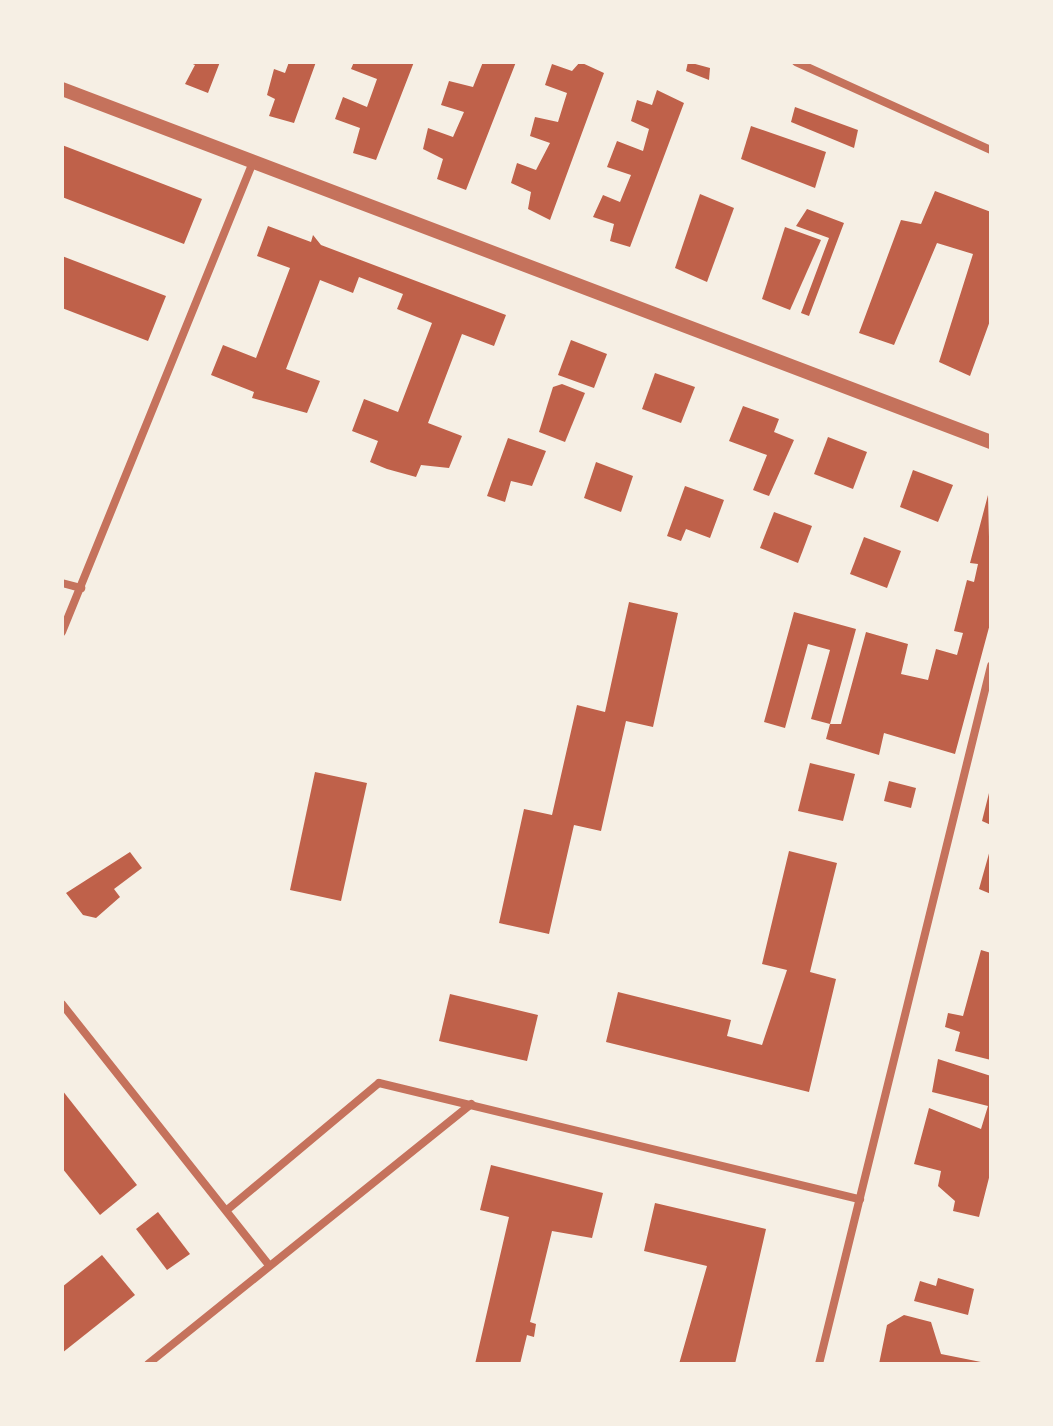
<!DOCTYPE html>
<html>
<head>
<meta charset="utf-8">
<style>
  body { margin:0 }
  #map { position:relative; width:1053px; height:1426px; overflow:hidden; background:#f6efe4; font-family:Signika,sans-serif }
  div>[style] { position:absolute }
  .building>* { inset:0; background:#bf614a }
  .minor>* { height:8px; margin:-4px; padding:0 4px; transform-origin:4px; border-radius:4px; background:#c5725c }
  .tertiary>* { height:14px; margin:-7px; padding:0 7px; transform-origin:7px; border-radius:7px; background:#c5725c }
  span { translate:-50% -50%; white-space:nowrap; text-align:center; line-height:1.15; -webkit-text-stroke:7px #f6efe4; paint-order:stroke }
  .frame { position:absolute; inset:0; border:64px solid #f6efe4; pointer-events:none }
</style>
</head>
<body>
<div id="map">
  <div class="building">
    <i style="clip-path:polygon(188px 62px,220px 62px,208px 93px,185px 84px,195px 65px)"></i>
    <i style="clip-path:polygon(289px 62px,316px 62px,294px 123px,269px 116px,275px 99px,267px 95px,274px 69px,285px 73px)"></i>
    <i style="clip-path:polygon(354px 62px,414px 62px,376px 160px,353px 153px,360px 128px,335px 119px,343px 97px,367px 107px,377px 79px,351px 69px)"></i>
    <i style="clip-path:polygon(483px 62px,516px 62px,466px 190px,437px 179px,443px 159px,423px 149px,428px 128px,453px 137px,464px 112px,441px 105px,449px 81px,473px 87px)"></i>
    <i style="clip-path:polygon(580px 62px,604px 73px,550px 220px,528px 209px,531px 192px,511px 183px,517px 163px,536px 170px,550px 143px,530px 136px,535px 117px,558px 122px,567px 93px,545px 85px,552px 64px,572px 71px)"></i>
    <i style="clip-path:polygon(688px 62px,710px 68px,709px 80px,686px 71px)"></i>
    <i style="clip-path:polygon(657px 90px,684px 103px,630px 247px,610px 241px,614px 224px,593px 217px,603px 195px,620px 202px,631px 175px,607px 167px,617px 141px,643px 151px,649px 129px,631px 121px,637px 100px,652px 105px)"></i>
    <i style="clip-path:polygon(795px 107px,858px 130px,854px 148px,791px 122px)"></i>
    <i style="clip-path:polygon(751px 126px,826px 152px,815px 188px,741px 159px)"></i>
    <i style="clip-path:polygon(62px 145px,202px 199px,184px 244px,62px 197px)"></i>
    <i style="clip-path:polygon(935px 191px,991px 212px,991px 318px,970px 376px,939px 362px,973px 254px,937px 243px,894px 345px,859px 333px,901px 220px,921px 224px)"></i>
    <i style="clip-path:polygon(700px 194px,734px 208px,707px 282px,675px 268px)"></i>
    <i style="clip-path:polygon(807px 209px,844px 223px,809px 316px,801px 313px,829px 238px,796px 226px)"></i>
    <i style="clip-path:polygon(268px 226px,311px 242px,313px 235px,321px 245px,506px 315px,494px 346px,462px 334px,428px 423px,462px 436px,449px 468px,421px 465px,416px 477px,387px 469px,370px 462px,378px 441px,352px 431px,364px 399px,398px 412px,432px 323px,397px 309px,403px 294px,359px 277px,353px 293px,320px 280px,286px 369px,320px 381px,307px 413px,252px 398px,254px 392px,211px 375px,223px 345px,256px 358px,290px 268px,257px 256px)"></i>
    <i style="clip-path:polygon(785px 227px,821px 240px,790px 310px,762px 299px)"></i>
    <i style="clip-path:polygon(62px 256px,166px 296px,148px 341px,62px 308px)"></i>
    <i style="clip-path:polygon(571px 340px,607px 354px,594px 388px,558px 375px)"></i>
    <i style="clip-path:polygon(655px 373px,695px 387px,681px 423px,642px 409px)"></i>
    <i style="clip-path:polygon(562px 384px,585px 393px,565px 442px,539px 432px,553px 387px)"></i>
    <i style="clip-path:polygon(743px 406px,779px 419px,774px 432px,794px 440px,769px 496px,753px 490px,767px 455px,729px 441px)"></i>
    <i style="clip-path:polygon(828px 437px,867px 452px,853px 489px,814px 474px)"></i>
    <i style="clip-path:polygon(508px 438px,546px 451px,532px 486px,511px 481px,505px 502px,487px 496px)"></i>
    <i style="clip-path:polygon(596px 462px,633px 476px,621px 512px,584px 498px)"></i>
    <i style="clip-path:polygon(913px 470px,953px 485px,938px 522px,900px 507px)"></i>
    <i style="clip-path:polygon(685px 486px,724px 500px,710px 538px,686px 529px,681px 541px,667px 536px)"></i>
    <i style="clip-path:polygon(988px 495px,991px 620px,955px 754px,884px 733px,879px 755px,826px 739px,830px 724px,841px 724px,866px 632px,908px 644px,901px 674px,928px 680px,936px 649px,957px 655px,963px 633px,954px 631px,967px 580px,974px 582px,978px 564px,970px 563px)"></i>
    <i style="clip-path:polygon(774px 512px,812px 526px,798px 563px,760px 548px)"></i>
    <i style="clip-path:polygon(864px 537px,901px 551px,887px 588px,850px 574px)"></i>
    <i style="clip-path:polygon(629px 602px,678px 613px,653px 727px,626px 721px,601px 831px,574px 825px,549px 934px,499px 923px,524px 809px,552px 815px,577px 705px,605px 712px)"></i>
    <i style="clip-path:polygon(794px 612px,856px 629px,830px 724px,811px 719px,830px 650px,808px 644px,785px 728px,764px 722px)"></i>
    <i style="clip-path:polygon(810px 763px,855px 774px,843px 821px,798px 811px)"></i>
    <i style="clip-path:polygon(315px 772px,367px 783px,341px 901px,290px 890px)"></i>
    <i style="clip-path:polygon(889px 781px,916px 788px,911px 808px,884px 801px)"></i>
    <i style="clip-path:polygon(990px 789px,991px 789px,991px 825px,982px 821px)"></i>
    <i style="clip-path:polygon(990px 850px,991px 850px,991px 894px,979px 889px)"></i>
    <i style="clip-path:polygon(789px 851px,837px 863px,810px 972px,836px 979px,809px 1092px,606px 1042px,618px 992px,731px 1020px,727px 1036px,762px 1045px,787px 970px,762px 964px)"></i>
    <i style="clip-path:polygon(130px 852px,142px 868px,114px 889px,120px 897px,96px 918px,83px 915px,66px 893px)"></i>
    <i style="clip-path:polygon(981px 950px,991px 953px,991px 1060px,955px 1051px,960px 1032px,945px 1027px,948px 1013px,963px 1016px)"></i>
    <i style="clip-path:polygon(450px 994px,538px 1015px,527px 1061px,439px 1041px)"></i>
    <i style="clip-path:polygon(938px 1059px,991px 1076px,991px 1170px,979px 1217px,953px 1211px,955px 1201px,938px 1186px,941px 1171px,914px 1164px,929px 1108px,981px 1129px,988px 1106px,932px 1092px)"></i>
    <i style="clip-path:polygon(62px 1090px,137px 1185px,100px 1215px,62px 1168px)"></i>
    <i style="clip-path:polygon(491px 1165px,603px 1193px,592px 1238px,552px 1231px,530px 1322px,536px 1324px,534px 1337px,527px 1335px,520px 1364px,475px 1364px,509px 1217px,480px 1210px)"></i>
    <i style="clip-path:polygon(655px 1203px,766px 1229px,735px 1364px,679px 1364px,707px 1266px,644px 1251px)"></i>
    <i style="clip-path:polygon(158px 1212px,190px 1254px,167px 1270px,136px 1229px)"></i>
    <i style="clip-path:polygon(102px 1255px,135px 1295px,62px 1353px,62px 1287px)"></i>
    <i style="clip-path:polygon(938px 1278px,974px 1289px,968px 1315px,914px 1301px,920px 1281px,936px 1286px)"></i>
    <i style="clip-path:polygon(904px 1315px,931px 1322px,941px 1354px,991px 1364px,879px 1364px,887px 1325px)"></i>
  </div>
  <div class="minor">
    <i style="left:796px;top:62px;width:214px;rotate:24.3deg"></i>
    <i style="left:62px;top:583px;width:20px;rotate:15deg"></i>
    <i style="left:62px;top:632px;width:507px;rotate:-67.88deg"></i>
    <i style="left:62px;top:1004px;width:333px;rotate:51.6deg"></i>
    <i style="left:227px;top:1210px;width:198px;rotate:-39.9deg"></i>
    <i style="left:379px;top:1083px;width:495px;rotate:13.6deg"></i>
    <i style="left:148px;top:1364px;width:415px;rotate:-38.8deg"></i>
    <i style="left:819px;top:1364px;width:719px;rotate:-76.16deg"></i>
  </div>
  <div class="tertiary">
    <i style="left:62px;top:89px;width:994px;rotate:20.81deg"></i>
  </div>
  <div class="frame"></div>
</div>
</body>
</html>
